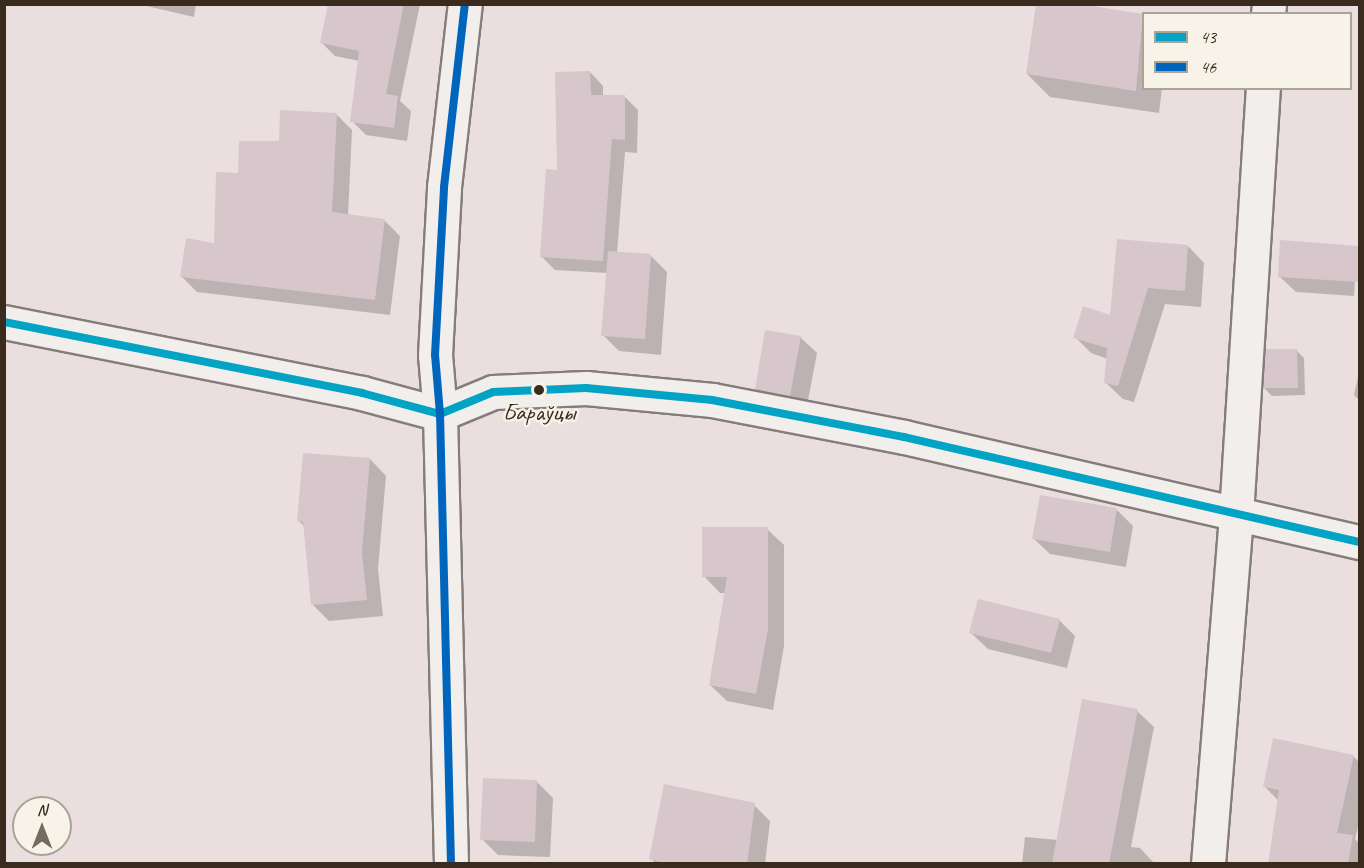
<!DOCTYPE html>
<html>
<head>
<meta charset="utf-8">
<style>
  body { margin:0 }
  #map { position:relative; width:1364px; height:868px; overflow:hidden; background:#eadfde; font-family:Caveat,sans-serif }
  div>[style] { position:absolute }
  .shadow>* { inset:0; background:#0003 }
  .building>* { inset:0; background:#d7c7cc }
  .roads { filter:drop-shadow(2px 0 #857d79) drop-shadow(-2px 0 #857d79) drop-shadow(0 2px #857d79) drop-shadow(0 -2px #857d79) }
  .minor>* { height:33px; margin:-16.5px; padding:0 16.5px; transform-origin:16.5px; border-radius:16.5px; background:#f1eeeb }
  .tertiary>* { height:33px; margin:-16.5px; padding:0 16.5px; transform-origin:16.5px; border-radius:16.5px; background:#f1eeeb }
  .secondary>* { height:33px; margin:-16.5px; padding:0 16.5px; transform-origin:16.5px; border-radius:16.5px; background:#f1eeeb }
  .bus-1>* { height:8px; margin:-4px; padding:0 4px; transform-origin:4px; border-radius:4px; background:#03a3c5 }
  .bus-2>* { height:8px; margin:-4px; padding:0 4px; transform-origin:4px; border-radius:4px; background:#0065bd }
  .dots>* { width:16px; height:16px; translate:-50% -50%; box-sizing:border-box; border:3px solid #f7f3e8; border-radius:50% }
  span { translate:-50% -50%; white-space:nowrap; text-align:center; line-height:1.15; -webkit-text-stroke:5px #f7f3e8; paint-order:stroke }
  .bus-label { font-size:24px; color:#3b2a1e }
  .frame { position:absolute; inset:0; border:6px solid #3b2a1e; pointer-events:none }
  .legend { position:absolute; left:1142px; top:12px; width:210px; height:78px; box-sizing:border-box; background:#f7f3e8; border:2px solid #aca397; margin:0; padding:8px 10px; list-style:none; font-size:18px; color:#3b2a1e }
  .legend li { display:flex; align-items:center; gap:12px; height:30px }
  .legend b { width:30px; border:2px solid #aca397 }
  .north { position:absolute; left:12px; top:796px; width:60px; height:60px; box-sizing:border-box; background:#f7f3e8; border:2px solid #aca397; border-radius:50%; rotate:0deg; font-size:16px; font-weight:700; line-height:24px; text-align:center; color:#3b2a1e }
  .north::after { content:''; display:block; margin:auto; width:21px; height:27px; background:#786961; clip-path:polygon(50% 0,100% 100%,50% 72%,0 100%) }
</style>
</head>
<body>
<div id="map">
  <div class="shadow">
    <i style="clip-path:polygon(138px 4px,196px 4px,194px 17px)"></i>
    <i style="clip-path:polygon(329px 4px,420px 4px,400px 101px,411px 111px,407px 141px,366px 135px,352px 121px,359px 61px,335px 56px,321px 42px)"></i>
    <i style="clip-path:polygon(1069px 4px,1144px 16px,1144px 88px,1162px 88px,1159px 113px,1050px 97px,1027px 74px)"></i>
    <i style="clip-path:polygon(590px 72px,603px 86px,603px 96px,625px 97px,638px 110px,637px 153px,625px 152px,617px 253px,651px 256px,667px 272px,661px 355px,619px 351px,603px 335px,608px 273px,555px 270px,541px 256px,559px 171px)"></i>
    <i style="clip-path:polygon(337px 115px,352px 130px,348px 216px,385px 221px,400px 236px,390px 315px,197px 292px,181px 276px,216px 244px,240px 174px,280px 143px)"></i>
    <i style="clip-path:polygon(1188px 246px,1204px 263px,1201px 307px,1165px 304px,1134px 402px,1123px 399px,1106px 383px,1108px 359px,1091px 353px,1075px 337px,1112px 317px)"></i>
    <i style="clip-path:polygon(1356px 263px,1354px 296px,1296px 292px,1279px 276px)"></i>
    <i style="clip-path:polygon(800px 337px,817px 353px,806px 411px,773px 405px,756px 389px)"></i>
    <i style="clip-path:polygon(1296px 350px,1304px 358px,1305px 395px,1272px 396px,1264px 388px)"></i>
    <i style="clip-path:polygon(1360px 368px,1360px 401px,1354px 395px)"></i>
    <i style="clip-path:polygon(370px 459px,386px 476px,378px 569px,383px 616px,329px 621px,313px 605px,305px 527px,299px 521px)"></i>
    <i style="clip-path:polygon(1117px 510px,1133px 526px,1126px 567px,1050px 554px,1033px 538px)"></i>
    <i style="clip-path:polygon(767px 529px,784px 545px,784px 646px,773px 710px,727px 701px,710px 685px,726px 593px,720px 593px,704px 576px)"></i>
    <i style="clip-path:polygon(1059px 620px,1075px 636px,1067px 668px,988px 649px,971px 633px)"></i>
    <i style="clip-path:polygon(1137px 711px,1154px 727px,1131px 847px,1140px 848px,1155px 864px,1022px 864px,1025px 837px,1058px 840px)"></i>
    <i style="clip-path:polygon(1353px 756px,1360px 763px,1360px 819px,1355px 839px,1360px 844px,1360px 864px,1269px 864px,1279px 801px,1264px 786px)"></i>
    <i style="clip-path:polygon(537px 782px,553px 798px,550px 857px,498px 855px,482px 839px)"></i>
    <i style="clip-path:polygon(754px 805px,770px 821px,765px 864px,656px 864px,651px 858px)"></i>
  </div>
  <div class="building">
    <i style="clip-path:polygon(328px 4px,404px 4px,386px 94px,398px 96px,394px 128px,350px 122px,359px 51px,320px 43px)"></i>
    <i style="clip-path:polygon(1036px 4px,1079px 4px,1143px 14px,1136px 91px,1026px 74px)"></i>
    <i style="clip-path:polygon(590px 71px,591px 95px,625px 95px,625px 140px,612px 139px,603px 261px,540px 257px,546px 169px,557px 170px,555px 72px)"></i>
    <i style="clip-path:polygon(280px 110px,337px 113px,332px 212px,385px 219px,375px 300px,180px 277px,186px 238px,214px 243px,216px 172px,238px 173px,239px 141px,279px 141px)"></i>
    <i style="clip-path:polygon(1117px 239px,1188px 245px,1185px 291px,1148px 288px,1118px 386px,1104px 383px,1107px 348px,1073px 338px,1083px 306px,1110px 315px)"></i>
    <i style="clip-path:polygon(1280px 240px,1359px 246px,1359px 282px,1278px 277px)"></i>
    <i style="clip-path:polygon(608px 251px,651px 254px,645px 339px,601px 336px)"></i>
    <i style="clip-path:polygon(765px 330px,801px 336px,790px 396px,755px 389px)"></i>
    <i style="clip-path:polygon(1265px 349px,1297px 349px,1298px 388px,1263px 388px)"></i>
    <i style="clip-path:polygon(303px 453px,370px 458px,362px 552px,367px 600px,311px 605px,303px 522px,297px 521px)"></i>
    <i style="clip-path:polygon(1040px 495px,1117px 508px,1110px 552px,1032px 539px)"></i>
    <i style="clip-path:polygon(702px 527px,768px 527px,768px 629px,756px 694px,709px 685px,727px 577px,702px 577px)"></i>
    <i style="clip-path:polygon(978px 599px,1060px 619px,1051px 653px,969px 633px)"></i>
    <i style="clip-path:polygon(1082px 699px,1138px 709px,1109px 864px,1052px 864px)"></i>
    <i style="clip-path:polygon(1273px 738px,1354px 755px,1337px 833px,1353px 835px,1348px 864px,1268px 864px,1279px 790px,1263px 787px)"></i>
    <i style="clip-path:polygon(483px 778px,537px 780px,535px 842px,480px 840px)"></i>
    <i style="clip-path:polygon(664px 784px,755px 803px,747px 864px,669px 864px,649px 859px)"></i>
  </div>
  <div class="roads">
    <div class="minor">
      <i style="left:1268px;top:14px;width:10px;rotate:-84deg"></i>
      <i style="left:440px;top:414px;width:57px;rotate:-22.5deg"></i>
      <i style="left:493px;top:392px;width:93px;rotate:-2.5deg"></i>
      <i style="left:586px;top:388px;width:127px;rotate:5.4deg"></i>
      <i style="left:712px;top:400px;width:196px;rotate:10.9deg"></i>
      <i style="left:904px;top:437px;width:468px;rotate:13deg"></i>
      <i style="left:1208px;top:864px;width:350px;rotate:-85.4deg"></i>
      <i style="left:1236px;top:515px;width:428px;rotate:-86.4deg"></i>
    </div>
    <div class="tertiary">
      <i style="left:440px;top:414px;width:59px;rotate:-94.8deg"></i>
      <i style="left:435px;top:355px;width:168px;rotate:-86.9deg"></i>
      <i style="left:444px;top:187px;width:184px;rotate:-83.5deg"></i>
    </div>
    <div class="secondary">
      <i style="left:4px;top:322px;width:365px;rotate:11.2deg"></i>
      <i style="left:362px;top:393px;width:81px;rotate:15.1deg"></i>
      <i style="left:440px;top:414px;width:450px;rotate:88.6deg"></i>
    </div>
  </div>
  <div class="bus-1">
    <i style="left:4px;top:322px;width:365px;rotate:11.2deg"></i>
    <i style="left:362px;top:393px;width:81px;rotate:15.1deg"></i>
    <i style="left:440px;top:414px;width:57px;rotate:-22.5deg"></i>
    <i style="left:493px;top:392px;width:93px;rotate:-2.5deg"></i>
    <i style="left:586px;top:388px;width:127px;rotate:5.4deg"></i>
    <i style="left:712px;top:400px;width:196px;rotate:10.9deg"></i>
    <i style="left:904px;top:437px;width:468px;rotate:13deg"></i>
  </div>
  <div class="bus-2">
    <i style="left:451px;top:864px;width:450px;rotate:-91.4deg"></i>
    <i style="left:440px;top:414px;width:59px;rotate:-94.8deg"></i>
    <i style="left:435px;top:355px;width:168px;rotate:-86.9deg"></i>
    <i style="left:444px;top:187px;width:184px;rotate:-83.5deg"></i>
  </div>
  <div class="dots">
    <i style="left:539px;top:390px;background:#3b2a1e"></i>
  </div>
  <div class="bus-label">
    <span style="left:539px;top:413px">Бараўцы</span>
  </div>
  <div class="frame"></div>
  <ul class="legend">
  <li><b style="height:8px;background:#03a3c5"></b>43</li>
  <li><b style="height:8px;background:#0065bd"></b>46</li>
  </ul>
  <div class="north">N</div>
</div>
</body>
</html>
